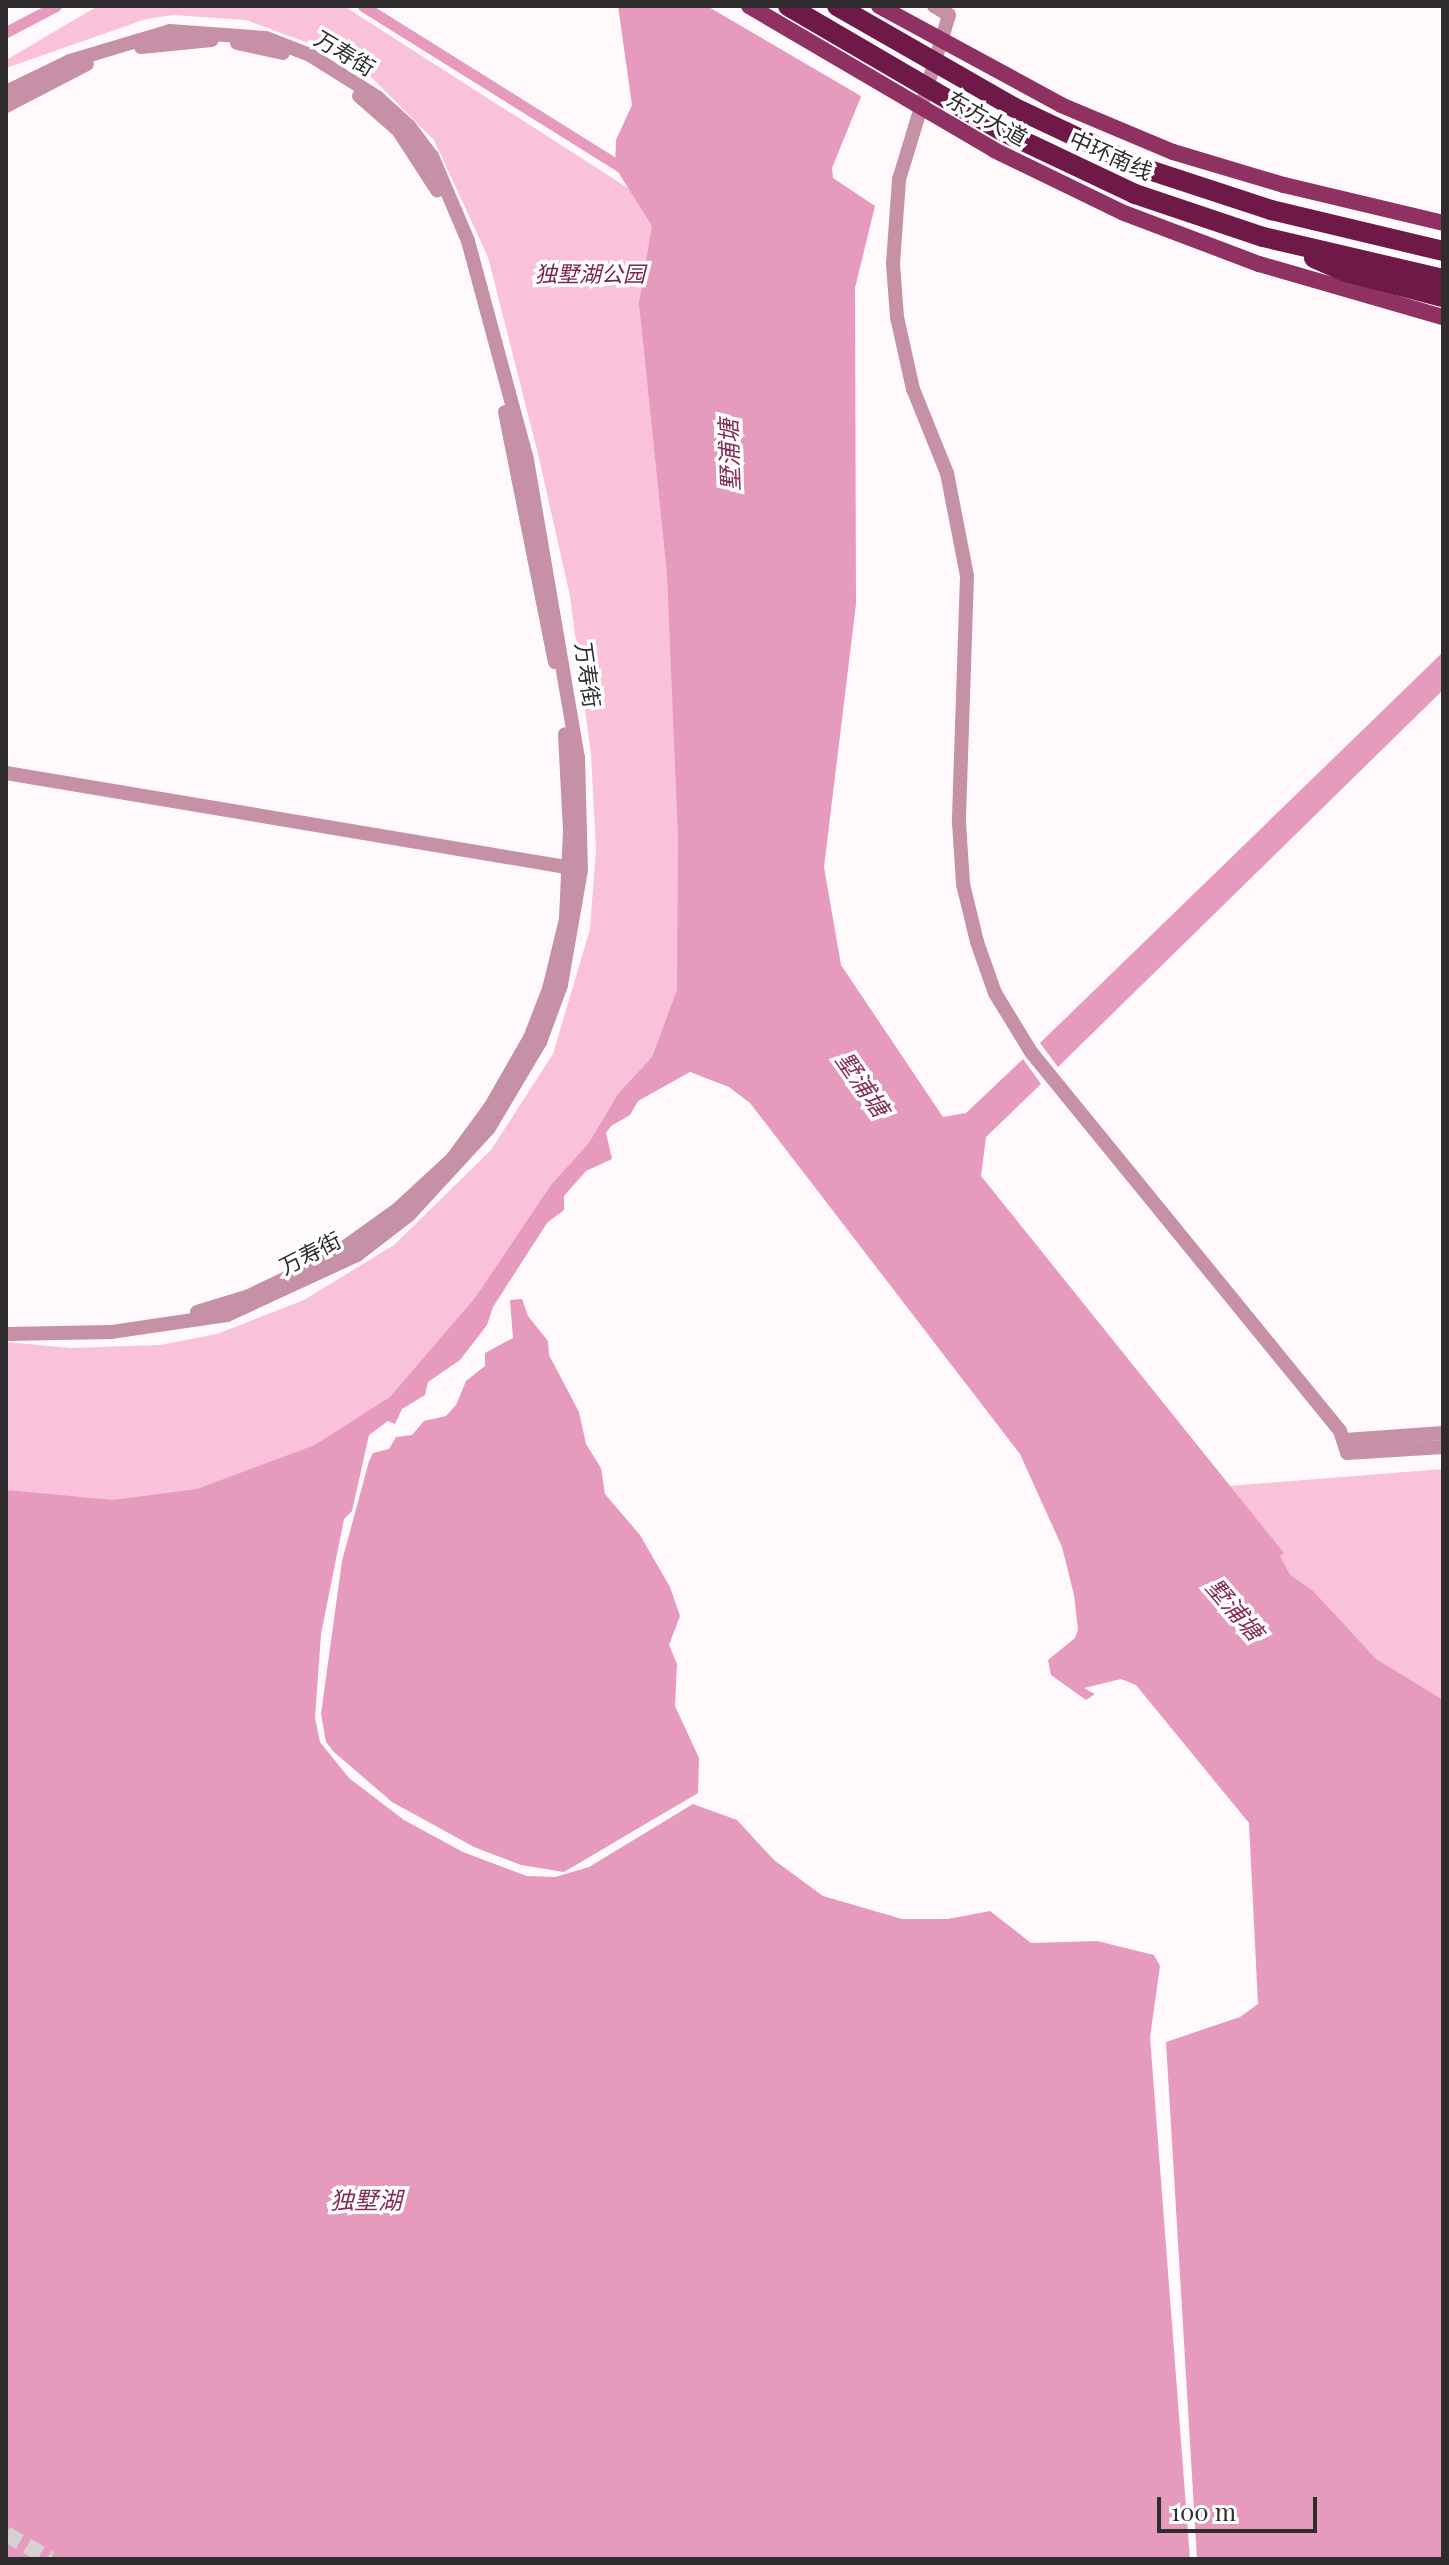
<!DOCTYPE html>
<html>
<head>
<meta charset="utf-8">
<style>
  body { margin:0 }
  #map { position:relative; width:1449px; height:2565px; overflow:hidden; background:#fff9fb; font-family:"Playfair Display","Noto Sans SC",serif }
  div>[style] { position:absolute }
  .green>* { inset:0; background:#fac1da }
  .water>* { inset:0; background:#e69abd }
  .pier>* { inset:0; background:#fff9fb }
  .canal>* { height:11px; margin:-5.5px; padding:0 5.5px; transform-origin:5.5px; border-radius:5.5px; background:#e69abd }
  .major-tunnel>* { height:16px; margin-top:-8px; transform-origin:0; background:repeating-linear-gradient(90deg,#d5d0d2 0 16px,transparent 0 24px) }
  .minor>* { height:14px; margin:-7px; padding:0 7px; transform-origin:7px; border-radius:7px; background:#c690a7 }
  .major>* { height:16px; margin:-8px; padding:0 8px; transform-origin:8px; border-radius:8px; background:#8f3263 }
  .highway>* { height:20px; margin:-10px; padding:0 10px; transform-origin:10px; border-radius:10px; background:#6f1949 }
  .major-bridge>* { height:16px; margin:-8px; padding:0 8px; transform-origin:8px; border-radius:8px; background:#8f3263 }
  .highway-bridge>* { height:20px; margin:-10px; padding:0 10px; transform-origin:10px; border-radius:10px; background:#6f1949 }
  span { translate:-50% -50%; white-space:nowrap; text-align:center; line-height:1.15; -webkit-text-stroke:7px #fff; paint-order:stroke }
  .street-label { font-size:22px; color:#2e2c2d }
  .park-label { font-size:22px; color:#7c2554; font-style:italic }
  .water-label { font-size:24px; color:#852d5b; font-style:italic }
  .frame { position:absolute; inset:0; border:8px solid #2e2c2d; pointer-events:none }
  .scale { position:absolute; left:1157px; top:2497px; width:160px; height:36px; box-sizing:border-box; border:4px solid #2e2c2d; border-top:0; padding-left:10px; font-size:24px; line-height:28px; white-space:nowrap; color:#2e2c2d; -webkit-text-stroke:6px #fff; paint-order:stroke }
</style>
</head>
<body>
<div id="map">
  <div class="green">
    <i style="clip-path:polygon(98px 6px,344px 6px,628px 188px,660px 200px,690px 1034px,621px 1102px,481px 1296px,389px 1402px,292px 1463px,167px 1501px,89px 1506px,6px 1495px,6px 1342px,70px 1348px,160px 1345px,217px 1334px,304px 1300px,394px 1245px,491px 1150px,553px 1054px,590px 929px,596px 850px,591px 754px,570px 596px,538px 454px,488px 257px,434px 140px,372px 78px,333px 52px,246px 20px,173px 15px,146px 19px,6px 68px,6px 60px)"></i>
    <i style="clip-path:polygon(1443px 1469px,1443px 1730px,1347px 1659px,1246px 1522px,1229px 1486px)"></i>
  </div>
  <div class="water">
    <i style="clip-path:polygon(618px 6px,862px 6px,840px 42px,869px 77px,832px 168px,833px 178px,875px 206px,855px 288px,856px 604px,824px 867px,841px 965px,943px 1117px,966px 1113px,1023px 1059px,1041px 1084px,986px 1137px,981px 1176px,1284px 1553px,1280px 1556px,1290px 1575px,1313px 1591px,1376px 1659px,1443px 1700px,1443px 2559px,1197px 2559px,1166px 2042px,1240px 2017px,1258px 2004px,1249px 1823px,1136px 1685px,1121px 1679px,1084px 1688px,1095px 1694px,1086px 1700px,1051px 1675px,1048px 1660px,1075px 1638px,1078px 1630px,1074px 1595px,1062px 1547px,1020px 1454px,750px 1103px,729px 1087px,690px 1072px,638px 1101px,630px 1115px,611px 1126px,606px 1133px,612px 1159px,586px 1171px,564px 1196px,564px 1210px,547px 1223px,493px 1307px,487px 1325px,460px 1360px,428px 1382px,425px 1395px,402px 1409px,395px 1424px,388px 1421px,369px 1435px,352px 1511px,344px 1519px,321px 1634px,315px 1718px,320px 1742px,349px 1778px,404px 1820px,463px 1852px,527px 1876px,555px 1877px,589px 1867px,693px 1804px,737px 1820px,774px 1860px,823px 1896px,902px 1919px,948px 1919px,990px 1911px,1031px 1943px,1097px 1941px,1154px 1955px,1160px 1966px,1150px 2037px,1190px 2559px,6px 2559px,6px 1490px,113px 1500px,197px 1489px,315px 1445px,390px 1397px,475px 1298px,551px 1185px,589px 1143px,618px 1094px,652px 1057px,677px 990px,678px 838px,667px 573px,639px 303px,652px 226px,615px 167px,616px 140px,632px 105px)"></i>
    <i style="clip-path:polygon(1443px 652px,1443px 690px,1058px 1067px,1040px 1043px)"></i>
    <i style="clip-path:polygon(522px 1299px,528px 1316px,548px 1341px,549px 1355px,579px 1412px,586px 1444px,601px 1468px,605px 1494px,640px 1535px,670px 1587px,680px 1616px,669px 1645px,677px 1664px,675px 1706px,699px 1758px,698px 1793px,564px 1872px,521px 1865px,474px 1847px,392px 1802px,334px 1752px,326px 1742px,321px 1714px,342px 1561px,369px 1461px,373px 1453px,389px 1449px,396px 1437px,412px 1435px,424px 1421px,446px 1416px,456px 1405px,466px 1381px,485px 1366px,485px 1353px,513px 1338px,510px 1300px)"></i>
  </div>
  <div class="pier">
    <i style="clip-path:polygon(707px 6px,866px 6px,844px 42px,872px 74px,866px 99px)"></i>
  </div>
  <div class="canal">
    <i style="left:363px;top:6px;width:311px;rotate:32deg"></i>
    <i style="left:6px;top:32px;width:56px;rotate:-27.5deg"></i>
  </div>
  <div class="major-tunnel">
    <i style="left:6px;top:2534px;width:51px;rotate:29.6deg"></i>
  </div>
  <div class="minor">
    <i style="left:934px;top:6px;width:17px;rotate:31deg"></i>
    <i style="left:949px;top:15px;width:172px;rotate:106.9deg"></i>
    <i style="left:899px;top:180px;width:84px;rotate:94.1deg"></i>
    <i style="left:893px;top:264px;width:53px;rotate:85.7deg"></i>
    <i style="left:897px;top:317px;width:74px;rotate:77.5deg"></i>
    <i style="left:913px;top:389px;width:91px;rotate:68deg"></i>
    <i style="left:947px;top:473px;width:105px;rotate:79deg"></i>
    <i style="left:967px;top:576px;width:247px;rotate:91.9deg"></i>
    <i style="left:959px;top:823px;width:61px;rotate:86.2deg"></i>
    <i style="left:963px;top:884px;width:60px;rotate:76.4deg"></i>
    <i style="left:977px;top:942px;width:54px;rotate:70.6deg"></i>
    <i style="left:995px;top:993px;width:69px;rotate:58.6deg"></i>
    <i style="left:1031px;top:1052px;width:489px;rotate:50.8deg"></i>
    <i style="left:1340px;top:1431px;width:23px;rotate:72deg"></i>
    <i style="left:1347px;top:1453px;width:96px;rotate:-3.6deg"></i>
    <i style="left:237px;top:43px;width:47px;rotate:12.3deg"></i>
    <i style="left:141px;top:47px;width:71px;rotate:-5.6deg"></i>
    <i style="left:6px;top:92px;width:71px;rotate:-25.8deg"></i>
    <i style="left:70px;top:61px;width:104px;rotate:-16.7deg"></i>
    <i style="left:170px;top:31px;width:96px;rotate:4.2deg"></i>
    <i style="left:266px;top:38px;width:47px;rotate:21.1deg"></i>
    <i style="left:310px;top:55px;width:79px;rotate:32.1deg"></i>
    <i style="left:377px;top:97px;width:43px;rotate:42.2deg"></i>
    <i style="left:409px;top:126px;width:38px;rotate:53deg"></i>
    <i style="left:432px;top:156px;width:92px;rotate:67deg"></i>
    <i style="left:468px;top:241px;width:227px;rotate:74.9deg"></i>
    <i style="left:527px;top:460px;width:301px;rotate:80.3deg"></i>
    <i style="left:578px;top:757px;width:113px;rotate:88.5deg"></i>
    <i style="left:581px;top:870px;width:117px;rotate:99.9deg"></i>
    <i style="left:561px;top:985px;width:61px;rotate:110.2deg"></i>
    <i style="left:540px;top:1042px;width:100px;rotate:120.7deg"></i>
    <i style="left:489px;top:1128px;width:118px;rotate:132.6deg"></i>
    <i style="left:409px;top:1215px;width:66px;rotate:142.4deg"></i>
    <i style="left:357px;top:1255px;width:143px;rotate:155.2deg"></i>
    <i style="left:227px;top:1315px;width:116px;rotate:171.6deg"></i>
    <i style="left:112px;top:1332px;width:106px;rotate:178.9deg"></i>
    <i style="left:359px;top:96px;width:52px;rotate:41.1deg"></i>
    <i style="left:398px;top:130px;width:72px;rotate:57deg"></i>
    <i style="left:6px;top:106px;width:91px;rotate:-27.4deg"></i>
    <i style="left:505px;top:412px;width:255px;rotate:78.7deg"></i>
    <i style="left:6px;top:773px;width:580px;rotate:9.53deg"></i>
    <i style="left:197px;top:1312px;width:54px;rotate:-17.1deg"></i>
    <i style="left:249px;top:1296px;width:94px;rotate:-25.8deg"></i>
    <i style="left:334px;top:1255px;width:79px;rotate:-35.7deg"></i>
    <i style="left:398px;top:1209px;width:75px;rotate:-42.8deg"></i>
    <i style="left:453px;top:1158px;width:64px;rotate:-53.8deg"></i>
    <i style="left:491px;top:1106px;width:78px;rotate:-60.2deg"></i>
    <i style="left:530px;top:1038px;width:53px;rotate:-68.8deg"></i>
    <i style="left:549px;top:989px;width:72px;rotate:-76.3deg"></i>
    <i style="left:566px;top:919px;width:89px;rotate:-87.4deg"></i>
    <i style="left:570px;top:830px;width:96px;rotate:-93deg"></i>
    <i style="left:1345px;top:1440px;width:98px;rotate:-4.1deg"></i>
  </div>
  <div class="major">
    <i style="left:1284px;top:185px;width:163px;rotate:13.4deg"></i>
    <i style="left:1259px;top:264px;width:191px;rotate:16.1deg"></i>
  </div>
  <div class="highway">
    <i style="left:1271px;top:210px;width:177px;rotate:13.4deg"></i>
    <i style="left:1263px;top:237px;width:185px;rotate:13.1deg"></i>
    <i style="left:1314px;top:258px;width:35px;rotate:24deg"></i>
    <i style="left:1346px;top:272px;width:100px;rotate:14.5deg"></i>
  </div>
  <div class="major-bridge">
    <i style="left:749px;top:6px;width:284px;rotate:30.4deg"></i>
    <i style="left:994px;top:150px;width:144px;rotate:25.9deg"></i>
    <i style="left:1124px;top:213px;width:144px;rotate:20.7deg"></i>
    <i style="left:879px;top:6px;width:207px;rotate:28.5deg"></i>
    <i style="left:1061px;top:105px;width:121px;rotate:22.8deg"></i>
    <i style="left:1173px;top:152px;width:116px;rotate:16.6deg"></i>
  </div>
  <div class="highway-bridge">
    <i style="left:788px;top:6px;width:250px;rotate:30.3deg"></i>
    <i style="left:1004px;top:132px;width:145px;rotate:25.3deg"></i>
    <i style="left:1135px;top:194px;width:135px;rotate:18.6deg"></i>
    <i style="left:837px;top:6px;width:203px;rotate:29.8deg"></i>
    <i style="left:1013px;top:107px;width:140px;rotate:25.3deg"></i>
    <i style="left:1140px;top:167px;width:138px;rotate:18.2deg"></i>
  </div>
  <div class="street-label">
    <span style="left:345px;top:53px;rotate:31deg">万寿街</span>
    <span style="left:987px;top:118px;rotate:29deg">东方大道</span>
    <span style="left:1111px;top:155px;rotate:24deg">中环南线</span>
    <span style="left:588px;top:675px;rotate:82deg">万寿街</span>
    <span style="left:310px;top:1253px;rotate:-27deg">万寿街</span>
  </div>
  <div class="park-label">
    <span style="left:590px;top:274px">独墅湖公园</span>
  </div>
  <div class="water-label">
    <span style="left:729px;top:455px;rotate:-92deg">墅浦塘</span>
    <span style="left:863px;top:1084px;rotate:55deg">墅浦塘</span>
    <span style="left:1235px;top:1609px;rotate:49deg">墅浦塘</span>
    <span style="left:366px;top:2200px">独墅湖</span>
  </div>
  <div class="frame"></div>
  <div class="scale">100 m</div>
</div>
</body>
</html>
